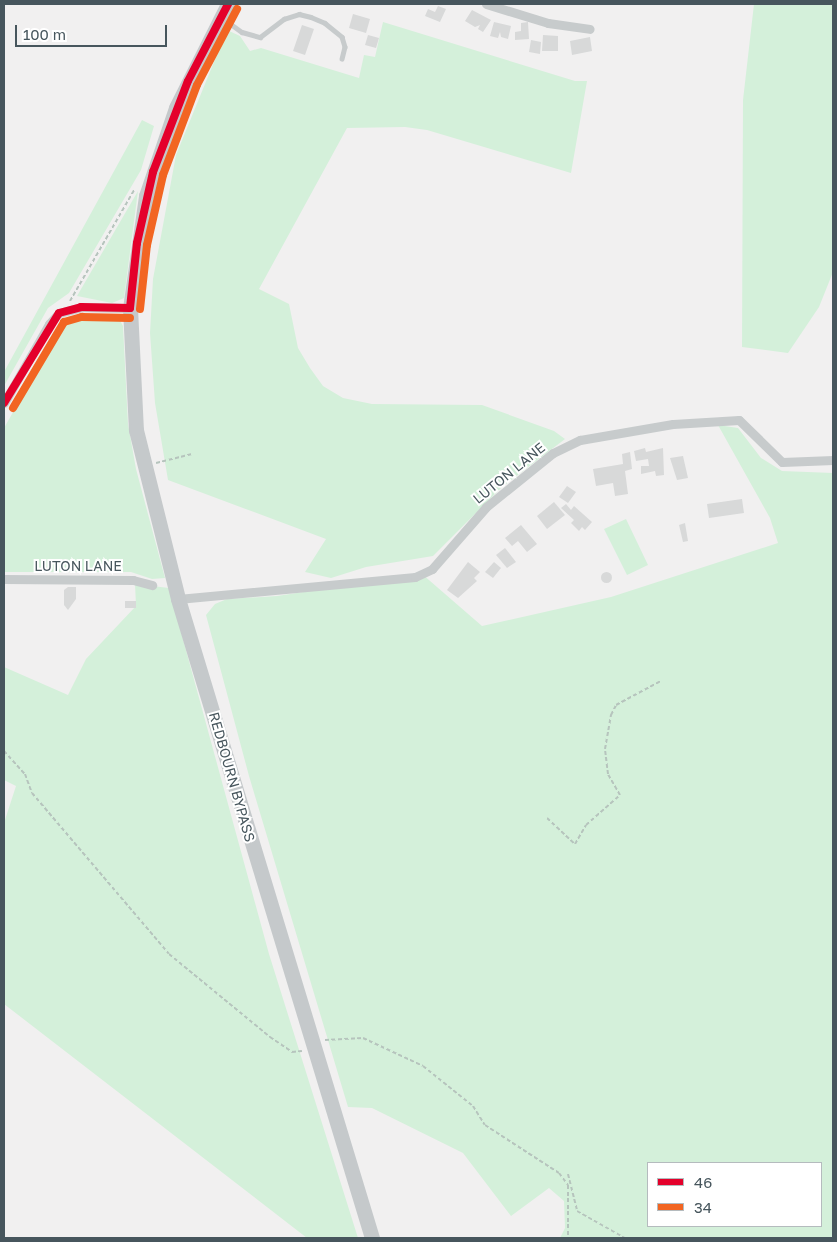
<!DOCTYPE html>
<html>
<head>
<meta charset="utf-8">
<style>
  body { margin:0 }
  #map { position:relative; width:837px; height:1242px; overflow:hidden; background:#f1f0f0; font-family:"Golos Text",sans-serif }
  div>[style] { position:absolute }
  .green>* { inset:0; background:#d4f0da }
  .building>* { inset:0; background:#d8d9d9 }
  .round { border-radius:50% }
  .path>* { height:2px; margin-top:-1px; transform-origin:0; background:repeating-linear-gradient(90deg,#b6c4bd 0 4px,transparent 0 6.5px) }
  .service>* { height:4.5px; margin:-2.25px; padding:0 2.25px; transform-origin:2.25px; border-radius:2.25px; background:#c7cbcc }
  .minor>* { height:9px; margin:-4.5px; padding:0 4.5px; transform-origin:4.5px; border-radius:4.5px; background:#c7cbcc }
  .primary>* { height:15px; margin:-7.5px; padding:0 7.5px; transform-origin:7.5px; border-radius:7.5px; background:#c5c9cb }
  .bus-1>* { height:8px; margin:-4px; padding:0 4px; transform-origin:4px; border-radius:4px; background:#e4002b }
  .bus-2>* { height:8px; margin:-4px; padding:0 4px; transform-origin:4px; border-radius:4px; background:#f26522 }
  span { translate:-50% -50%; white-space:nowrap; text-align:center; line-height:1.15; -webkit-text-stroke:4px #fff; paint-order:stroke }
  .street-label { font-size:14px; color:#47565d }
  .frame { position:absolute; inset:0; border:5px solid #47565d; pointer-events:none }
  .legend { position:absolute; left:647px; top:1162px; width:175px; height:65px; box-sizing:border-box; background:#fff; border:1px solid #b5bbbe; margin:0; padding:6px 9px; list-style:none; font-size:15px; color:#47565d }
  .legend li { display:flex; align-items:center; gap:10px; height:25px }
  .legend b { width:25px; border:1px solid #b5bbbe }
  .scale { position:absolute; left:15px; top:25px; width:152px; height:22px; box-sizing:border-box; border:2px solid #47565d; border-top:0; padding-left:6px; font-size:15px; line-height:18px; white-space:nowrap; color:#47565d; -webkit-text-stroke:4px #fff; paint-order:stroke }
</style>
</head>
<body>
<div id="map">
  <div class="green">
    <i style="clip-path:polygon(754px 4px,833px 4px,833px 272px,819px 307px,788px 353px,742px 347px,743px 100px)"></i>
    <i style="clip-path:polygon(383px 22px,575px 81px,587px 81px,571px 173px,427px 130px,405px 127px,347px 128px,259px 289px,289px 304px,298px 348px,310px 368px,323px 386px,343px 398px,372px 404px,482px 405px,554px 431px,565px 439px,502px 487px,433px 556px,366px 567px,331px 578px,305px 572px,326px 539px,168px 480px,155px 403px,150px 333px,153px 279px,176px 155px,227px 30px,240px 36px,250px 51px,261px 48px,359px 78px,364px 55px,375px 57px)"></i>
    <i style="clip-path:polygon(142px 120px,154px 126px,141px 170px,69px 293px,48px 308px,4px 386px,4px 372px)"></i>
    <i style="clip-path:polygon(138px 191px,124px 298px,112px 303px,77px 296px)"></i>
    <i style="clip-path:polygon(117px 315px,123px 326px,128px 424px,136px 469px,165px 578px,152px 579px,131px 572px,4px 572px,4px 428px,61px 328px,73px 319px)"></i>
    <i style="clip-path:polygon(evenodd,718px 425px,738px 428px,761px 458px,782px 471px,833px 473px,833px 1238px,560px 1238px,565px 1228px,564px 1201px,549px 1188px,511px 1216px,463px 1153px,372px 1108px,348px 1107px,249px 776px,206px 615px,215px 604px,227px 599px,277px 596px,422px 574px,482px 626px,611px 597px,778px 543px,770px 518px,718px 425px,648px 1163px,821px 1163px,821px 1226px,648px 1226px,648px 1163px)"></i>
    <i style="clip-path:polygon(626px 519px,648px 565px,627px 575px,604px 529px)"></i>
    <i style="clip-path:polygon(135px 584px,169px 588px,269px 954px,358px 1238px,307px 1238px,4px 1004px,4px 823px,16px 786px,4px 780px,4px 667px,68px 695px,86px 659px,136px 606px)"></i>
  </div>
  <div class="building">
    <i style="clip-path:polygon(438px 6px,446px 9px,440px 22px,425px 16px,428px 9px,435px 12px)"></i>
    <i style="clip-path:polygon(472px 10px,491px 20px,483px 32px,478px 29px,480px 25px,475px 27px,465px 21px)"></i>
    <i style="clip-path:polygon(353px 14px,370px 19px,366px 33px,349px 28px)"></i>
    <i style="clip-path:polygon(494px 22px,511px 26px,508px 39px,501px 37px,500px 32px,498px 38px,490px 36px)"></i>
    <i style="clip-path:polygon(528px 22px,529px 39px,515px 40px,515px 32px,521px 31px,521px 23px)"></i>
    <i style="clip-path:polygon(302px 25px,314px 29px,305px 55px,293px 51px)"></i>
    <i style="clip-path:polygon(368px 35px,379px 38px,376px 48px,365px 45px)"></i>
    <i style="clip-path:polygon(543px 35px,558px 36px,558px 51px,542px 51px)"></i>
    <i style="clip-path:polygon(590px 37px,592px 51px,572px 55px,570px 41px)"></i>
    <i style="clip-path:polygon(531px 40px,541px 42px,540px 54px,529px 52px)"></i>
    <i style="clip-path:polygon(645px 448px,646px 452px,663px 448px,664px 475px,656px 476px,655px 471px,641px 474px,641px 466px,649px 466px,648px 459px,636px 461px,634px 451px)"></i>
    <i style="clip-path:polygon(630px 452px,632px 469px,625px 471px,628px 494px,615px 496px,613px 483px,596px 486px,593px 469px,623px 464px,622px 454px)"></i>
    <i style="clip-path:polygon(683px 456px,688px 478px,677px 480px,670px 458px)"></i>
    <i style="clip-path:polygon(567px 486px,576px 492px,568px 503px,559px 497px)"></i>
    <i style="clip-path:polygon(742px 499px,744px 513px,709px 518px,707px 504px)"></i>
    <i style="clip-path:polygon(554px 502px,565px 515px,547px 529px,537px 516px)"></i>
    <i style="clip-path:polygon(566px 504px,571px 510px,574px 506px,592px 522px,585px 530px,582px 527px,579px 531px,571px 523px,574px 520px,561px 508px)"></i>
    <i style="clip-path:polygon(685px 523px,688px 541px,683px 542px,679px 525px)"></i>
    <i style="clip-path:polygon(521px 525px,537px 544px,527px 552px,518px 541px,512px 546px,505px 538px)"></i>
    <i style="clip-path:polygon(505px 548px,516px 562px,507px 568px,496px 555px)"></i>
    <i style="clip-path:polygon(468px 562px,480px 572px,474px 578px,477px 581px,458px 598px,447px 590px)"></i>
    <i style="clip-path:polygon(494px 562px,501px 568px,493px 578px,485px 572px)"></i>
    <i class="round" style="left:600.5px;top:571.5px;width:11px;height:11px"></i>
    <i style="clip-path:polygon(68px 587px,76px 587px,76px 599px,68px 610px,64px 605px,64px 590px)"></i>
    <i style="clip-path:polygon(125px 601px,136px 601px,136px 608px,125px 608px)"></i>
  </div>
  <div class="path">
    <i style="left:70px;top:301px;width:128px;rotate:-60deg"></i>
    <i style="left:156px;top:463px;width:37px;rotate:-14deg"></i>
    <i style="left:4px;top:751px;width:31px;rotate:48deg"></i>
    <i style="left:25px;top:774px;width:20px;rotate:70deg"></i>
    <i style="left:32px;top:793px;width:211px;rotate:49.6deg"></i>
    <i style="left:169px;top:954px;width:131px;rotate:39.4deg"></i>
    <i style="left:270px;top:1037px;width:27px;rotate:34deg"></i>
    <i style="left:292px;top:1052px;width:10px;rotate:-6deg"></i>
    <i style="left:547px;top:818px;width:38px;rotate:43deg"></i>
    <i style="left:575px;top:844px;width:22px;rotate:-60deg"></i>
    <i style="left:586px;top:825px;width:45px;rotate:-41.4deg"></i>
    <i style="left:620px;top:795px;width:24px;rotate:-120deg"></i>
    <i style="left:608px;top:774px;width:25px;rotate:-97deg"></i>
    <i style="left:605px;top:749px;width:35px;rotate:-80deg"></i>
    <i style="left:611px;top:715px;width:11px;rotate:-63deg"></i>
    <i style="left:616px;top:705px;width:51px;rotate:-28.1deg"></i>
    <i style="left:325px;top:1040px;width:38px;rotate:-3deg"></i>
    <i style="left:363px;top:1038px;width:66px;rotate:25deg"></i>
    <i style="left:423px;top:1066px;width:64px;rotate:38.7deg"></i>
    <i style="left:473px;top:1106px;width:22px;rotate:58deg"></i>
    <i style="left:485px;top:1125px;width:88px;rotate:33deg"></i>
    <i style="left:559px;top:1173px;width:15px;rotate:53deg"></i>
    <i style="left:568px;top:1185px;width:53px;rotate:90deg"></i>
    <i style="left:568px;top:1174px;width:38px;rotate:76deg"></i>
    <i style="left:577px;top:1211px;width:55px;rotate:29.4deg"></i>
  </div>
  <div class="service">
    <i style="left:224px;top:19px;width:22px;rotate:36deg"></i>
    <i style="left:242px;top:32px;width:19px;rotate:16deg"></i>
    <i style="left:260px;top:37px;width:30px;rotate:-37deg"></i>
    <i style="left:284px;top:19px;width:16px;rotate:-18deg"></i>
    <i style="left:299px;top:14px;width:12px;rotate:14deg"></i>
    <i style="left:311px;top:17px;width:15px;rotate:23deg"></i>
    <i style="left:325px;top:23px;width:22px;rotate:39deg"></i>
    <i style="left:342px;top:37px;width:10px;rotate:73deg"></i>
    <i style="left:345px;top:47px;width:12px;rotate:104deg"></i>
  </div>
  <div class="minor">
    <i style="left:486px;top:4px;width:65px;rotate:17deg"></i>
    <i style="left:548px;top:23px;width:42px;rotate:8.1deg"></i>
    <i style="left:4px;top:403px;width:91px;rotate:-60.3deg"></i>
    <i style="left:49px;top:324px;width:15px;rotate:-48deg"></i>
    <i style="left:59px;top:313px;width:23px;rotate:-15deg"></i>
    <i style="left:81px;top:307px;width:49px;rotate:1.2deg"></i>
    <i style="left:4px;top:579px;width:129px;rotate:0.4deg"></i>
    <i style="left:133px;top:580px;width:20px;rotate:15deg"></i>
    <i style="left:178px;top:599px;width:238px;rotate:-5.3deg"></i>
    <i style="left:415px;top:577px;width:19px;rotate:-25deg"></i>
    <i style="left:432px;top:569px;width:82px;rotate:-48.9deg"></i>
    <i style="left:486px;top:507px;width:86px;rotate:-38.9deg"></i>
    <i style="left:553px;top:453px;width:30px;rotate:-26deg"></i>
    <i style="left:580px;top:440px;width:94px;rotate:-9.8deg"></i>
    <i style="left:673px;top:424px;width:66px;rotate:-3.5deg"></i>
    <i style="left:739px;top:420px;width:60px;rotate:44.3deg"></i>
    <i style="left:782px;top:462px;width:51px;rotate:-2.2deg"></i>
  </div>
  <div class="primary">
    <i style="left:228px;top:4px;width:116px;rotate:116.6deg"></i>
    <i style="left:176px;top:108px;width:93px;rotate:108.8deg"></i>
    <i style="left:146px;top:196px;width:113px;rotate:98.1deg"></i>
    <i style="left:130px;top:308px;width:122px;rotate:87.2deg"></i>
    <i style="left:136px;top:430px;width:174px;rotate:76deg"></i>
    <i style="left:178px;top:599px;width:668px;rotate:73.11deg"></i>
  </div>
  <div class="bus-1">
    <i style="left:130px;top:308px;width:65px;rotate:-83.9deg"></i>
    <i style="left:137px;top:243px;width:73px;rotate:-77.3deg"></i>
    <i style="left:153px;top:172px;width:97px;rotate:-69deg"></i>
    <i style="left:188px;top:81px;width:87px;rotate:-62.5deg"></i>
    <i style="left:4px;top:403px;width:105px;rotate:-58.6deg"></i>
    <i style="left:59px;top:313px;width:23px;rotate:-15deg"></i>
    <i style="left:81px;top:307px;width:49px;rotate:1.2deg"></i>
  </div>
  <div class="bus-2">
    <i style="left:140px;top:309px;width:64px;rotate:-83.8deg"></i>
    <i style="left:147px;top:245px;width:72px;rotate:-77.1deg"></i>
    <i style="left:163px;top:175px;width:96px;rotate:-69.3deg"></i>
    <i style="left:197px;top:85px;width:86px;rotate:-62.2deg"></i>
    <i style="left:13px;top:408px;width:100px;rotate:-59.3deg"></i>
    <i style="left:64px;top:322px;width:19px;rotate:-16deg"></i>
    <i style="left:82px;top:317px;width:48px;rotate:1.2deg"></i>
  </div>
  <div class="street-label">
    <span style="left:509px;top:473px;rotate:-39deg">LUTON LANE</span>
    <span style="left:78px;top:566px">LUTON LANE</span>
    <span style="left:232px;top:777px;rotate:74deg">REDBOURN BYPASS</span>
  </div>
  <div class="frame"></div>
  <ul class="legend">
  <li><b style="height:6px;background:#e4002b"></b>46</li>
  <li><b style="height:6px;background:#f26522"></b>34</li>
  </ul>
  <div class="scale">100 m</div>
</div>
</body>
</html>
